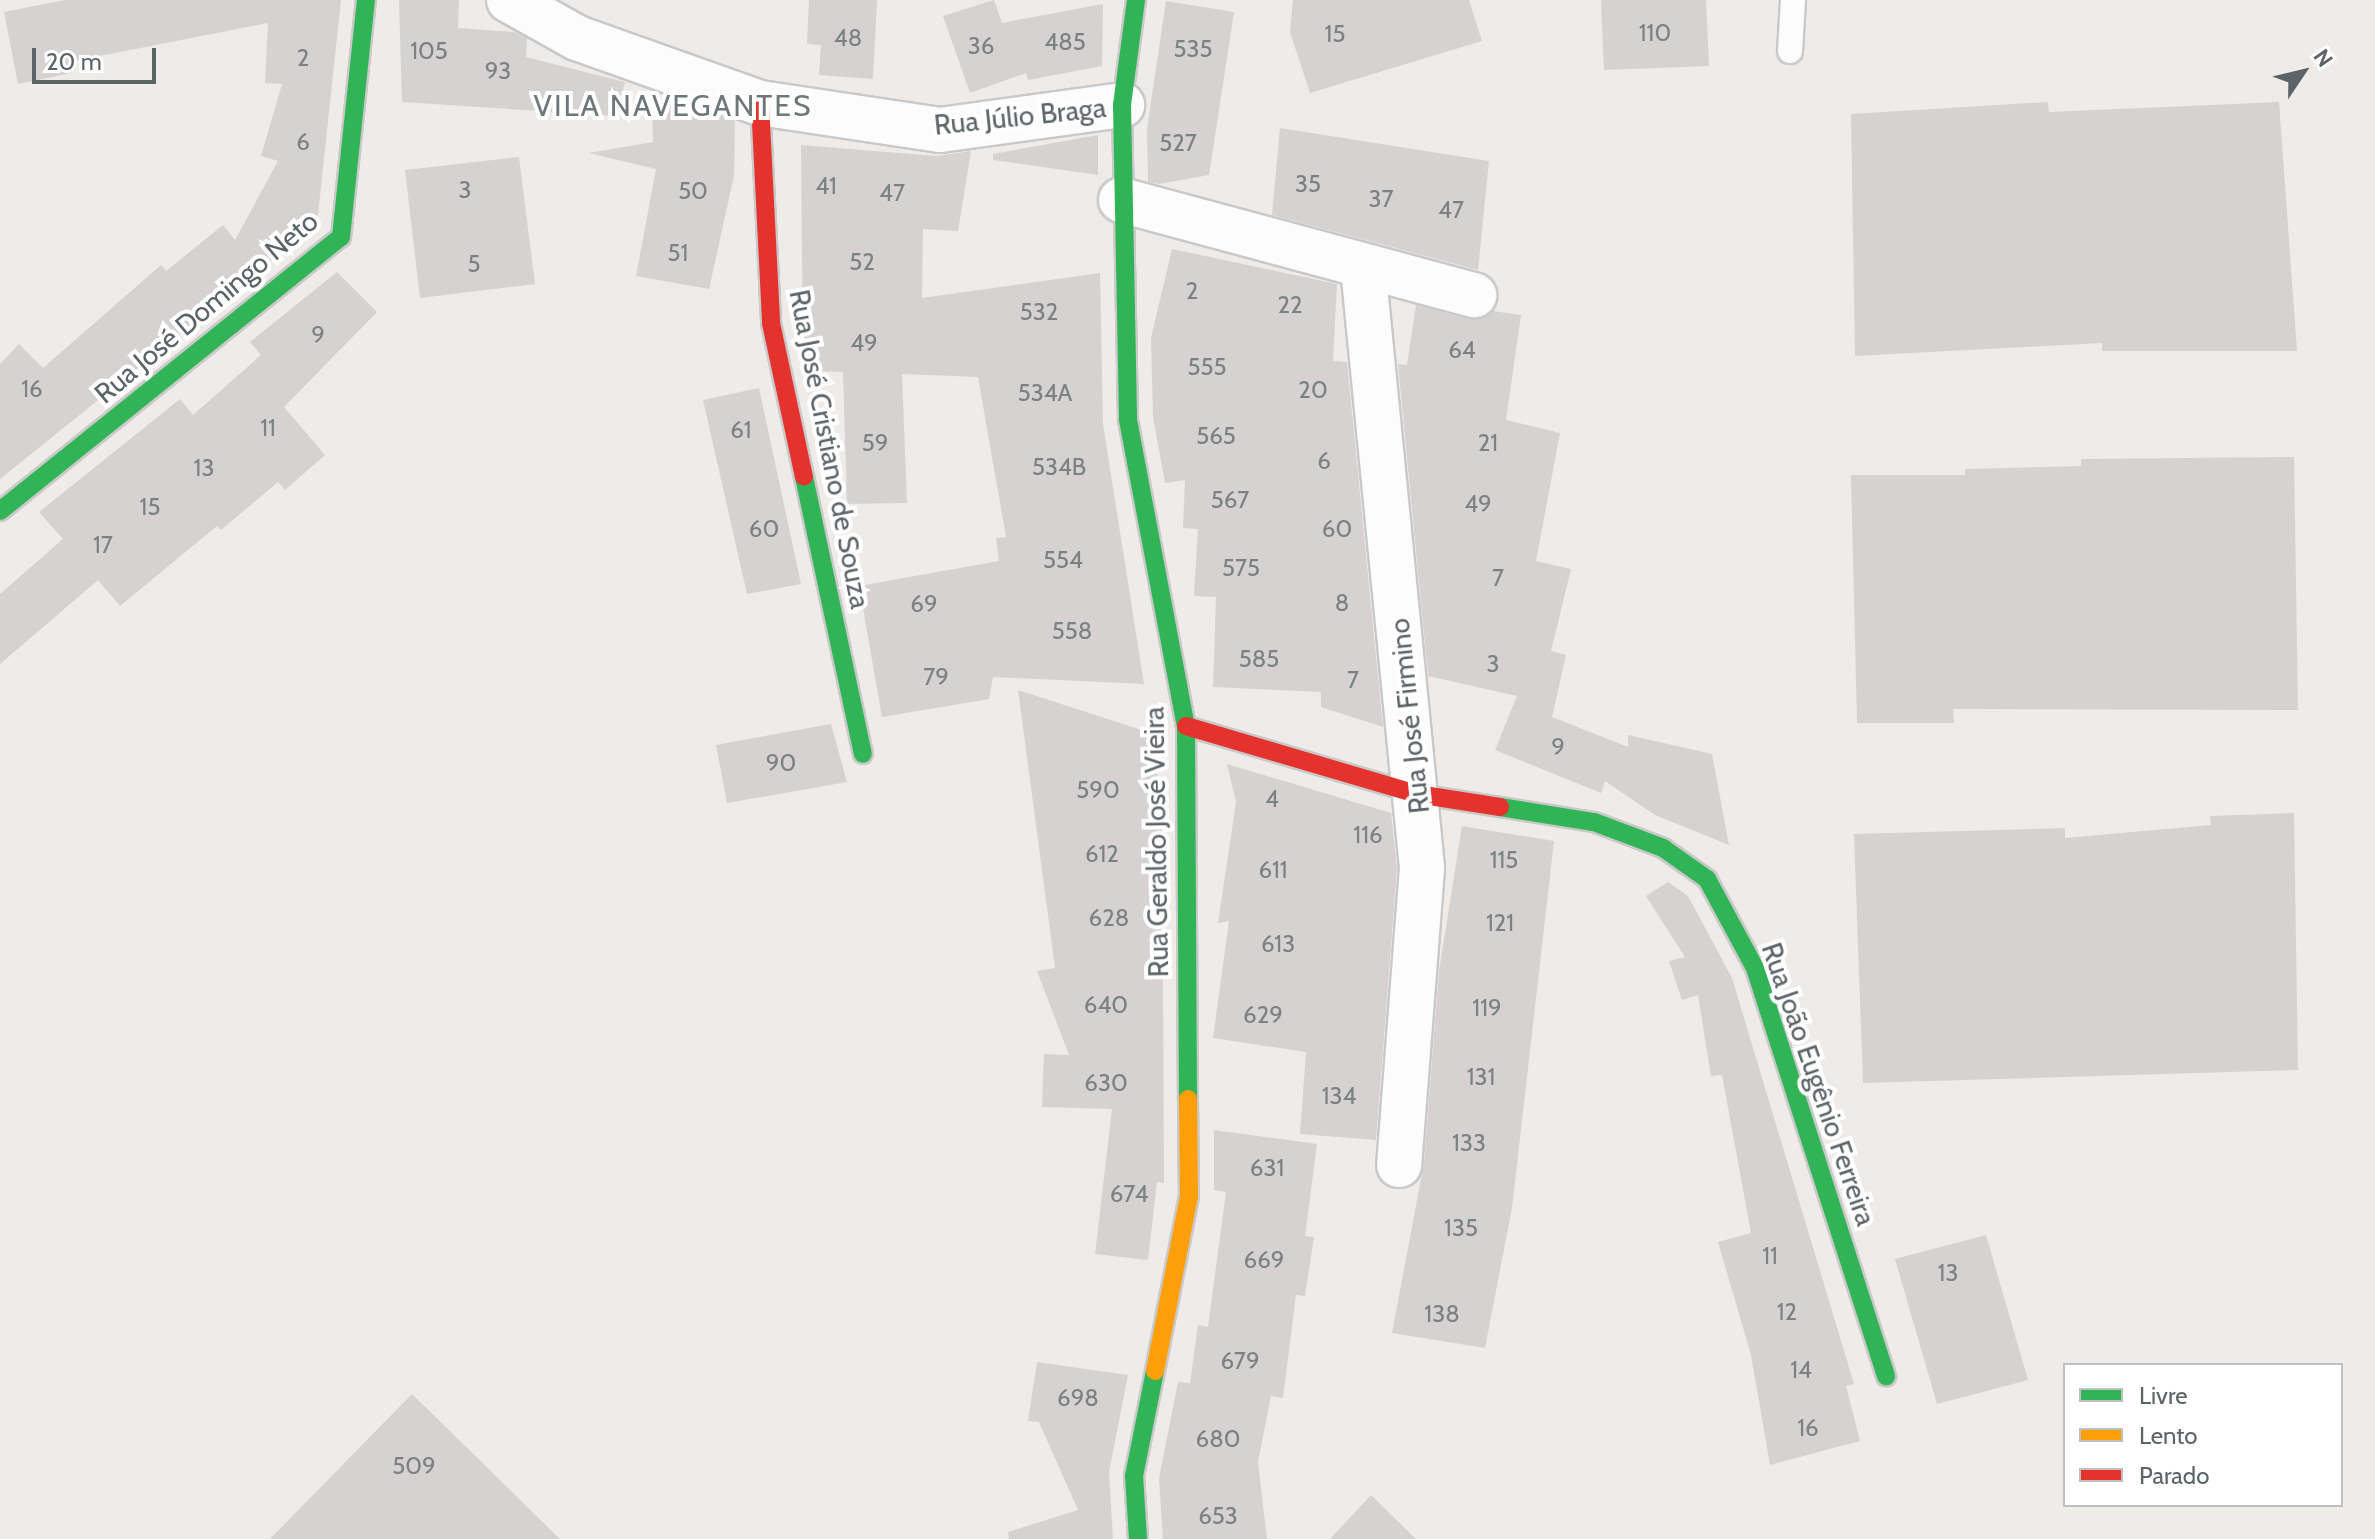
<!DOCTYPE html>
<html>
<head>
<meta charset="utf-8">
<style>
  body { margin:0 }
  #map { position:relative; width:2375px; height:1539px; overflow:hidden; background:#eeebe9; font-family:Cabin,sans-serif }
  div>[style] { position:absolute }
  .building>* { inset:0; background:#d5d2d1 }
  .roads { filter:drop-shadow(2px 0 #c9c9c9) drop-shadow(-2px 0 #c9c9c9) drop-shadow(0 2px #c9c9c9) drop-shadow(0 -2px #c9c9c9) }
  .lane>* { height:24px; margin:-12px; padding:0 12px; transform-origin:12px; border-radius:12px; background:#fcfcfc }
  .street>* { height:44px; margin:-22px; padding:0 22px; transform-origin:22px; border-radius:22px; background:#fcfcfc }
  .fast>* { height:18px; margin:-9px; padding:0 9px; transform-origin:9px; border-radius:9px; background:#30b455 }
  .slow>* { height:18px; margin:-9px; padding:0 9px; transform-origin:9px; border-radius:9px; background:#ff9f0a }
  .jam>* { height:18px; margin:-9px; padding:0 9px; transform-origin:9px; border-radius:9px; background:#e5322d }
  span { translate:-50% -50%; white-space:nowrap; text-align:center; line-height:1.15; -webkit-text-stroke:8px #fff; paint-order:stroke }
  .number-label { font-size:24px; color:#7c8182 }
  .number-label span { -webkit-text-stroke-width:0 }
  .street-label { font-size:28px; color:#5d6467 }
  .neighbourhood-label { font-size:30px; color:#6e7779; letter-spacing:2px }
  .legend { position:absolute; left:2063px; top:1363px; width:280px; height:144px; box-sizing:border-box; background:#fff; border:2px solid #bec1c2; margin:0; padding:10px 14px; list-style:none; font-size:24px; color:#5d6467 }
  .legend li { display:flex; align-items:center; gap:16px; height:40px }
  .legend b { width:40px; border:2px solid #bec1c2 }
  .north { position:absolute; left:2263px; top:32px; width:80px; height:80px; -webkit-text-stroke:6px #fff; paint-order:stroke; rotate:55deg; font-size:22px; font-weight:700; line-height:32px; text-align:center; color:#5d6467 }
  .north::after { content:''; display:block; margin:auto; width:28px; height:36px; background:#5d6467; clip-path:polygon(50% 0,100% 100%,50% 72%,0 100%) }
  .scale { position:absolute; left:32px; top:48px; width:124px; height:36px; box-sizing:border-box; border:4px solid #5d6467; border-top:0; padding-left:10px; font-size:24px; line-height:28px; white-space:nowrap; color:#5d6467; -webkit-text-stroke:6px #fff; paint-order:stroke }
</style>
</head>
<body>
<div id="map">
  <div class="building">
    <i style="clip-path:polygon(65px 0,341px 0,317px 224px,0 479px,0 364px,19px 344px,43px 368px,161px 265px,166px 271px,223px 225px,235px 240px,278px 161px,261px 156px,282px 84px,265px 83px,268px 23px,69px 62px,71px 73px,18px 84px,4px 12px)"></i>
    <i style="clip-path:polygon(399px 0,459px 0,458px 28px,514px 32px,527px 38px,526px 57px,625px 82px,617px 116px,402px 102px)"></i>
    <i style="clip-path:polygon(809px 0,877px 0,873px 79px,819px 75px,821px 45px,807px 44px)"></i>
    <i style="clip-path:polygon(994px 0,1002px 23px,1103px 4px,1102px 66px,1028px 80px,1026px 73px,970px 93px,943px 16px)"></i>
    <i style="clip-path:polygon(1293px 0,1469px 0,1482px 41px,1310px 93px,1290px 32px)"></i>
    <i style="clip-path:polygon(1601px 0,1706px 0,1709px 66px,1604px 70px)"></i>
    <i style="clip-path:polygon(1166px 1px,1234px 12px,1209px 175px,1159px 184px,1148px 182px,1147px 129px)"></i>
    <i style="clip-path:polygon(652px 100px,681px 101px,735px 121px,734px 176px,709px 289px,636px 276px,656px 169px,589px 153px,653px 142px)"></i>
    <i style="clip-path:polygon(2048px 102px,2049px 112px,2279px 102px,2297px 351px,2102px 351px,2102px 343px,1855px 356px,1851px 114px)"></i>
    <i style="clip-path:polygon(1280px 128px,1489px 161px,1478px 270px,1272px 215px)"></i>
    <i style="clip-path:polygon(1098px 135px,1098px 175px,993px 160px,993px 154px)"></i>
    <i style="clip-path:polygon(801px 145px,936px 156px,971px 151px,958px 231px,923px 229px,922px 298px,1100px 273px,1103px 424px,1144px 684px,993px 677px,989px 699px,882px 717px,859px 586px,999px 561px,996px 538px,1006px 537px,978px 377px,902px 374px,907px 503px,847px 504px,843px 372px,807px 371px,803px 354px)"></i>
    <i style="clip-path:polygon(519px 157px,535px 284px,420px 298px,405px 170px)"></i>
    <i style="clip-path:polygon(1172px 249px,1337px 284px,1333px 361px,1347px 362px,1383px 727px,1321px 707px,1321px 692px,1213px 687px,1216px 597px,1194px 596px,1198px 529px,1183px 528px,1185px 480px,1165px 483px,1153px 417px,1151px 338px)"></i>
    <i style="clip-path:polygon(337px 272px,377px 312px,284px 407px,325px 455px,285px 490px,278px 482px,221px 530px,217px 526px,120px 606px,98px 580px,0 664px,0 594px,63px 539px,39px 512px,180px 399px,193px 415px,261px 355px,250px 342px)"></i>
    <i style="clip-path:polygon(1416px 305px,1468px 319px,1493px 311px,1521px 315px,1506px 420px,1560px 433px,1536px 561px,1571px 569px,1551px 651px,1566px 655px,1552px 717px,1628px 747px,1628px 735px,1712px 754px,1729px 845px,1655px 815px,1605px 781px,1601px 793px,1495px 750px,1517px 696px,1428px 676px,1398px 364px,1407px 365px)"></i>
    <i style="clip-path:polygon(759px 388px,801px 584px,747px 594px,703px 400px)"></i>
    <i style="clip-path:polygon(2294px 457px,2298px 710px,1953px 709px,1954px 723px,1857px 723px,1851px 475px,1965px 475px,1965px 469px,2081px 466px,2081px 459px)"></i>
    <i style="clip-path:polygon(1018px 690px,1151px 733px,1162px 806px,1164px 1183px,1157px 1182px,1148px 1260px,1095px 1254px,1112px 1109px,1042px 1107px,1044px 1054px,1069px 1055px,1037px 971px,1055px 968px)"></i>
    <i style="clip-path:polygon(831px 724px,847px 782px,727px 803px,716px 745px)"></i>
    <i style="clip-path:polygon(1227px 764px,1391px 813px,1397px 868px,1376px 1140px,1300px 1134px,1306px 1052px,1213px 1038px,1229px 921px,1218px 923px,1236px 802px)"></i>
    <i style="clip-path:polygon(2294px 813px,2298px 1070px,1863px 1083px,1854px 834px,2065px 828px,2065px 838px,2211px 825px,2210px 816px)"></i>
    <i style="clip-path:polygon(1462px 826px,1554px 841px,1512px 1208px,1485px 1348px,1392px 1333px,1424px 1163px,1439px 971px)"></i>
    <i style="clip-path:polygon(1668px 882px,1688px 896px,1732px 978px,1854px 1384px,1846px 1386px,1860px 1441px,1770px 1465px,1751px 1355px,1718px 1242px,1751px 1233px,1722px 1075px,1711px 1076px,1698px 995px,1682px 1000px,1669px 961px,1685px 957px,1646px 896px)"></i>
    <i style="clip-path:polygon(1214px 1130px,1317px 1144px,1305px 1236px,1314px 1237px,1305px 1296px,1296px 1295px,1283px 1398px,1271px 1396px,1258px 1462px,1267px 1539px,1163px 1539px,1159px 1478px,1178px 1382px,1190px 1383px,1198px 1325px,1208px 1327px,1226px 1192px,1214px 1190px)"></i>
    <i style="clip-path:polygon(1986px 1235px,2028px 1380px,1937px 1404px,1895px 1259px)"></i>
    <i style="clip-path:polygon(1037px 1362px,1128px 1375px,1109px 1472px,1113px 1539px,1009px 1539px,1008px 1532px,1078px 1510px,1039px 1422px,1028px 1421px)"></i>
    <i style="clip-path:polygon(412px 1394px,560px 1539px,270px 1539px)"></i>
    <i style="clip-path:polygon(1371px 1495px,1416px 1539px,1330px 1539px)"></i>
  </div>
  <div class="roads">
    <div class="lane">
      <i style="left:1790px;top:51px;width:51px;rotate:-86.6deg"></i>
    </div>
    <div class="street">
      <i style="left:509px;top:0;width:78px;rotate:29.2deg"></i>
      <i style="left:577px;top:38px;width:194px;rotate:19.6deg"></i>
      <i style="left:760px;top:103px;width:182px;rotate:8.5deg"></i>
      <i style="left:940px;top:130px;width:184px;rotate:-7.8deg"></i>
      <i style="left:1121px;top:200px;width:366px;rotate:15.1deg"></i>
      <i style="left:1363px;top:267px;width:604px;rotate:84.39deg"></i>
      <i style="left:1422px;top:868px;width:298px;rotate:94.4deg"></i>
    </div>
    <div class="fast">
      <i style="left:1136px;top:0;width:106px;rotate:97.6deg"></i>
      <i style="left:1122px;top:105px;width:315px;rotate:88.9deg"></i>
      <i style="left:1128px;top:420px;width:311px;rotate:79.3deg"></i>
      <i style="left:1186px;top:726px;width:373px;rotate:89.7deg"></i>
      <i style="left:804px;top:477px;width:283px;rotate:78deg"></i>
      <i style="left:0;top:511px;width:437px;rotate:-38.8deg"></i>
      <i style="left:341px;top:237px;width:238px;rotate:-84deg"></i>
      <i style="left:1500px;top:807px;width:95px;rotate:9.1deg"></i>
      <i style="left:1594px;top:822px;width:74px;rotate:20.6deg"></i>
      <i style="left:1663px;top:848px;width:54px;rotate:35.2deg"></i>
      <i style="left:1707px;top:879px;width:101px;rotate:61.7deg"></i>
      <i style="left:1755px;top:968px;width:429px;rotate:72.2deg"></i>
      <i style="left:1138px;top:1539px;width:63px;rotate:-93.6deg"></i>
      <i style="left:1134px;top:1476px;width:107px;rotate:-78.7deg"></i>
    </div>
    <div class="slow">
      <i style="left:1155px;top:1371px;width:178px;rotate:-79deg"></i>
      <i style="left:1189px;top:1196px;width:97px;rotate:-90.6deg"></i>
    </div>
    <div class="jam">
      <i style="left:760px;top:103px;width:220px;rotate:87.1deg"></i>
      <i style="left:771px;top:323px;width:157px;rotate:77.9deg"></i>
      <i style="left:1186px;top:726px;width:241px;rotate:16.4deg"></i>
      <i style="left:1417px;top:794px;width:84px;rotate:8.9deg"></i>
    </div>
  </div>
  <div class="number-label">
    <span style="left:1655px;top:33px">110</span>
    <span style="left:1335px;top:34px">15</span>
    <span style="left:848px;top:38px">48</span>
    <span style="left:1065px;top:42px">485</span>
    <span style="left:981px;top:46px">36</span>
    <span style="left:1193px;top:49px">535</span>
    <span style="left:429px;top:51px">105</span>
    <span style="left:303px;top:58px">2</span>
    <span style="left:498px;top:71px">93</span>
    <span style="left:303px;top:142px">6</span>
    <span style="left:1178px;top:143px">527</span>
    <span style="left:1308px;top:184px">35</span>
    <span style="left:826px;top:186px">41</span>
    <span style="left:465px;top:190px">3</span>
    <span style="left:693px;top:191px">50</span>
    <span style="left:892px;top:193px">47</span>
    <span style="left:1381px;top:199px">37</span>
    <span style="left:1451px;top:210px">47</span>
    <span style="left:678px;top:253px">51</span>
    <span style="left:862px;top:262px">52</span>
    <span style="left:474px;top:264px">5</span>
    <span style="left:1192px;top:291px">2</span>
    <span style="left:1290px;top:305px">22</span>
    <span style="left:1039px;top:312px">532</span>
    <span style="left:318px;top:335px">9</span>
    <span style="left:864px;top:343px">49</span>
    <span style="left:1462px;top:350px">64</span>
    <span style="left:1207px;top:367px">555</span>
    <span style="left:32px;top:389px">16</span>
    <span style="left:1313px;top:390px">20</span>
    <span style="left:1045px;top:393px">534A</span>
    <span style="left:268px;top:428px">11</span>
    <span style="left:741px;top:430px">61</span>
    <span style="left:1216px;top:436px">565</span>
    <span style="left:875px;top:443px">59</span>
    <span style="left:1488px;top:443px">21</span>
    <span style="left:1324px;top:461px">6</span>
    <span style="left:1059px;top:467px">534B</span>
    <span style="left:204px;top:468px">13</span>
    <span style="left:1230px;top:500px">567</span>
    <span style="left:1478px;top:504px">49</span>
    <span style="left:150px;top:507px">15</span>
    <span style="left:764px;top:529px">60</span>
    <span style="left:1337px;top:529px">60</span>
    <span style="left:103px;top:545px">17</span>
    <span style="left:1063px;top:560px">554</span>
    <span style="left:1241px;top:568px">575</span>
    <span style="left:1498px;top:578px">7</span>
    <span style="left:1342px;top:603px">8</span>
    <span style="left:924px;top:604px">69</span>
    <span style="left:1072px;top:631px">558</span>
    <span style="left:1259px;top:659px">585</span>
    <span style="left:1493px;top:664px">3</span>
    <span style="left:936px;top:677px">79</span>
    <span style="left:1353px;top:680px">7</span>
    <span style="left:1558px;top:747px">9</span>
    <span style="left:781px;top:763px">90</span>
    <span style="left:1098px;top:790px">590</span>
    <span style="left:1272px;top:799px">4</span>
    <span style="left:1368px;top:835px">116</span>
    <span style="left:1102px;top:854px">612</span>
    <span style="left:1504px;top:860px">115</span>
    <span style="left:1273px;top:870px">611</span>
    <span style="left:1109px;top:918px">628</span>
    <span style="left:1500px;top:923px">121</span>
    <span style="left:1278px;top:944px">613</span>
    <span style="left:1106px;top:1005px">640</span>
    <span style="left:1487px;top:1008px">119</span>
    <span style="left:1263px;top:1015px">629</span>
    <span style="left:1481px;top:1077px">131</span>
    <span style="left:1106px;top:1083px">630</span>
    <span style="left:1339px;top:1096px">134</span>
    <span style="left:1469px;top:1143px">133</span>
    <span style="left:1267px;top:1168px">631</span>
    <span style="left:1129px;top:1194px">674</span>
    <span style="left:1461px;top:1228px">135</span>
    <span style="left:1770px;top:1256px">11</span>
    <span style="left:1264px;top:1260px">669</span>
    <span style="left:1948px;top:1273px">13</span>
    <span style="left:1787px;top:1312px">12</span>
    <span style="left:1442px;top:1314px">138</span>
    <span style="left:1240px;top:1361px">679</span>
    <span style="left:1801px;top:1370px">14</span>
    <span style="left:1078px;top:1398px">698</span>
    <span style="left:1808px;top:1428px">16</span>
    <span style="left:1218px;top:1439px">680</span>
    <span style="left:414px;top:1466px">509</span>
    <span style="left:1218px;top:1516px">653</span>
  </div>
  <div class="street-label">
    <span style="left:1020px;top:116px;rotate:-6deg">Rua Júlio Braga</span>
    <span style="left:206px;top:307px;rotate:-40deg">Rua José Domingo Neto</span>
    <span style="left:830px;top:449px;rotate:79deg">Rua José Cristiano de Souza</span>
    <span style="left:1409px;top:716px;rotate:-96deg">Rua José Firmino</span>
    <span style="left:1156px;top:842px;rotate:-91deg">Rua Geraldo José Vieira</span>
    <span style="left:1819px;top:1084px;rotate:71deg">Rua João Eugênio Ferreira</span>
  </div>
  <div class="neighbourhood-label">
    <span style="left:673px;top:106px">VILA NAVEGANTES</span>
  </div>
  <ul class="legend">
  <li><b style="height:10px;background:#30b455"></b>Livre</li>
  <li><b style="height:10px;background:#ff9f0a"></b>Lento</li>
  <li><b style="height:10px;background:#e5322d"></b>Parado</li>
  </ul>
  <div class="north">N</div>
  <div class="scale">20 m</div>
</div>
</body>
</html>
